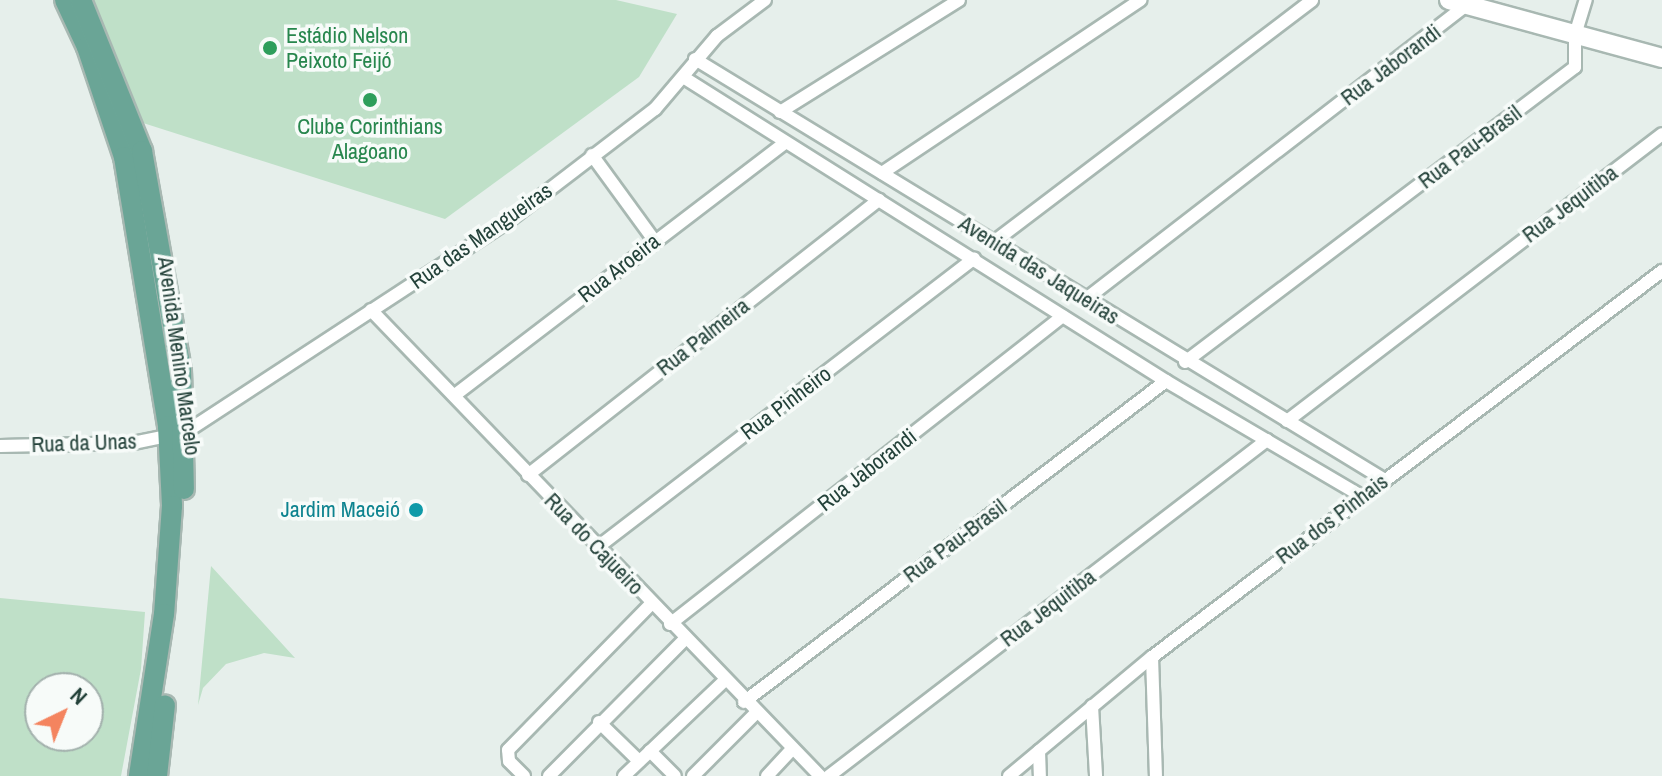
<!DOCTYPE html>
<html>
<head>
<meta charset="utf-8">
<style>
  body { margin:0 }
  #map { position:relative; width:1662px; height:776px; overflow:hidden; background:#e6efeb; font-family:"Archivo Narrow",sans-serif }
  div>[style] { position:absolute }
  .green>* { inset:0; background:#bfe0c8 }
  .roads { filter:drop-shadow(2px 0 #a8b8b2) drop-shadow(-2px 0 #a8b8b2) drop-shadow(0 2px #a8b8b2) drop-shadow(0 -2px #a8b8b2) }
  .street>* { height:12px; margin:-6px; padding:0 6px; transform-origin:6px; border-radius:6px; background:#fff }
  .secondary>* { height:18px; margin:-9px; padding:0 9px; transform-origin:9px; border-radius:9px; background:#fff }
  .primary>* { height:20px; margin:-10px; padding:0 10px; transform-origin:10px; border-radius:10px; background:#6aa596 }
  .dots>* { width:22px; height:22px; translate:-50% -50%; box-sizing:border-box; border:4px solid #f7fbf9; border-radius:50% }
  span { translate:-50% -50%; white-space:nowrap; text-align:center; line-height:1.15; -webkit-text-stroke:7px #f7fbf9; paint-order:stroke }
  .leisure-label { font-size:22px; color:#27864d }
  .left { translate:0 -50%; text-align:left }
  .street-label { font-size:22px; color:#24423a }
  .culture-label { font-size:22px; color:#0d838f }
  .right { translate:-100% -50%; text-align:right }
  .north { position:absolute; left:24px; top:672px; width:80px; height:80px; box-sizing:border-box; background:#f7fbf9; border:2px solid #a3b1ad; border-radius:50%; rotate:43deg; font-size:22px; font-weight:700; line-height:32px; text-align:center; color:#24423a }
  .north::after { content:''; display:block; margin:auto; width:28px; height:36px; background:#f4845f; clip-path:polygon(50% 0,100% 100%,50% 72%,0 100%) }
</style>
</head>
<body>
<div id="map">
  <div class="green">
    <i style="clip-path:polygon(90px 0,616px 0,677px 14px,639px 77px,445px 219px,140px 122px)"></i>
    <i style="clip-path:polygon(211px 566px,295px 658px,264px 653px,226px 664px,203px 688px,198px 705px)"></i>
    <i style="clip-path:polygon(evenodd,0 598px,145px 612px,141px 669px,121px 776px,0 776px,0 598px,40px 688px,88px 688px,88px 736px,40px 736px,40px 688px)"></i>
  </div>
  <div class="roads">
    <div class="street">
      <i style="left:695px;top:59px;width:806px;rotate:31.4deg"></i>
      <i style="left:683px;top:77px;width:571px;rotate:32.19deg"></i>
      <i style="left:1166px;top:381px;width:226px;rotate:30.5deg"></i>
      <i style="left:780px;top:112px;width:211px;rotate:-32deg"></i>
      <i style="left:592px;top:155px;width:105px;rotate:53.9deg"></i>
      <i style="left:882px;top:173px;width:311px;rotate:-33.8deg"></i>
      <i style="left:995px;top:241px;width:398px;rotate:-37.2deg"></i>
      <i style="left:1086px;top:299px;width:484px;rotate:-37.7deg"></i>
      <i style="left:371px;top:310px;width:647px;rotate:46.06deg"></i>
      <i style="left:1185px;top:362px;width:489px;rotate:-37.1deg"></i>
      <i style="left:1575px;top:67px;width:32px;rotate:-90deg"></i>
      <i style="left:1575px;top:35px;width:37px;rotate:-73deg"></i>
      <i style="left:455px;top:395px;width:415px;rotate:-37.4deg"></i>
      <i style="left:1287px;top:421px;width:472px;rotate:-37.4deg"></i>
      <i style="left:0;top:446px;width:133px;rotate:-1.3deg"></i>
      <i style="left:133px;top:443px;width:54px;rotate:-11.7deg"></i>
      <i style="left:186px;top:432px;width:384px;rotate:-33.2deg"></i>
      <i style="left:507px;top:222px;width:186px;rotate:-37.4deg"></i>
      <i style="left:655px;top:109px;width:96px;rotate:-49.7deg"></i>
      <i style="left:717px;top:36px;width:60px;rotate:-36.9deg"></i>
      <i style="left:528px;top:475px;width:446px;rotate:-38.1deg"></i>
      <i style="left:598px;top:547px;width:474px;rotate:-37.5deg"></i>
      <i style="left:670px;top:624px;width:499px;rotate:-38.1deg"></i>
      <i style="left:1152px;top:657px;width:119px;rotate:88.1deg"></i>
      <i style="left:744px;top:702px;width:530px;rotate:-37.26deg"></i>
      <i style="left:1092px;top:706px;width:70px;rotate:86.7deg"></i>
      <i style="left:599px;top:722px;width:56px;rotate:44.3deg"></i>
      <i style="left:650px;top:751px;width:35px;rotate:45deg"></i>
      <i style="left:1039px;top:751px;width:25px;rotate:88deg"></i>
      <i style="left:524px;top:776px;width:21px;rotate:-135deg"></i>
      <i style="left:509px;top:761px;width:11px;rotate:-95deg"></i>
      <i style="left:508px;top:750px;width:204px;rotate:-45.6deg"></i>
      <i style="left:549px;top:776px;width:192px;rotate:-45.2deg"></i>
      <i style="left:624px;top:776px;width:138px;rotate:-43.5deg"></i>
      <i style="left:693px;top:776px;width:89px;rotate:-45deg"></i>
      <i style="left:767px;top:776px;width:37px;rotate:-47deg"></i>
      <i style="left:829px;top:776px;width:552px;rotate:-37.49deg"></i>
      <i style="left:1009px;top:776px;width:186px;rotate:-39.8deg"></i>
      <i style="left:1152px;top:657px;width:640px;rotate:-37.12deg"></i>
    </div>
    <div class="secondary">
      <i style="left:1449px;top:0;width:221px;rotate:15.2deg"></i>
    </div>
    <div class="primary">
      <i style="left:65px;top:0;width:52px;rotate:64.9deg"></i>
      <i style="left:87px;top:47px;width:116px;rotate:71.4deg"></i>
      <i style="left:124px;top:157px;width:273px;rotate:80.7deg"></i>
      <i style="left:168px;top:426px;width:80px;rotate:87.1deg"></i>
      <i style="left:172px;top:506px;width:108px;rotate:94.2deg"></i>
      <i style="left:164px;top:614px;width:164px;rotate:98.8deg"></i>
      <i style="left:81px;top:0;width:163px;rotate:68deg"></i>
      <i style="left:142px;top:151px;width:222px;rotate:79.9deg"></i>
      <i style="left:181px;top:370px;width:119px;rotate:88.6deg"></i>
      <i style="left:157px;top:776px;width:71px;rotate:-83.6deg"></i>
    </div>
  </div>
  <div class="dots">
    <i style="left:270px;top:48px;background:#2e9e5b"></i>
    <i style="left:370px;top:100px;background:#2e9e5b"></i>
    <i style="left:416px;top:510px;background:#0f9aa8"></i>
  </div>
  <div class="leisure-label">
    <span class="left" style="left:286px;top:48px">Estádio Nelson<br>Peixoto Feijó</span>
    <span style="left:370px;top:139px">Clube Corinthians<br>Alagoano</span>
  </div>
  <div class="street-label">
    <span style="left:1391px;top:65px;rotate:-37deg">Rua Jaborandi</span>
    <span style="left:1470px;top:147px;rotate:-37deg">Rua Pau-Brasil</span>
    <span style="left:1570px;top:204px;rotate:-37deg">Rua Jequitiba</span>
    <span style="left:481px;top:236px;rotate:-35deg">Rua das Mangueiras</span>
    <span style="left:619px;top:268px;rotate:-38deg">Rua Aroeira</span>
    <span style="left:1039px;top:270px;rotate:32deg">Avenida das Jaqueiras</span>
    <span style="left:703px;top:337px;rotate:-38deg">Rua Palmeira</span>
    <span style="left:179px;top:356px;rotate:82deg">Avenida Menino Marcelo</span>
    <span style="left:786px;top:403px;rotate:-37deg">Rua Pinheiro</span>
    <span style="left:84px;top:443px;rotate:-2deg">Rua da Unas</span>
    <span style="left:867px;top:470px;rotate:-38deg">Rua Jaborandi</span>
    <span style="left:1332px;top:519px;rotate:-37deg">Rua dos Pinhais</span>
    <span style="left:955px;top:541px;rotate:-37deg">Rua Pau-Brasil</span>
    <span style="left:594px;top:544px;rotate:46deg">Rua do Cajueiro</span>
    <span style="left:1048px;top:608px;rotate:-37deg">Rua Jequitiba</span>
  </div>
  <div class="culture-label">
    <span class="right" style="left:400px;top:510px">Jardim Maceió</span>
  </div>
  <div class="north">N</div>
</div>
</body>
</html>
